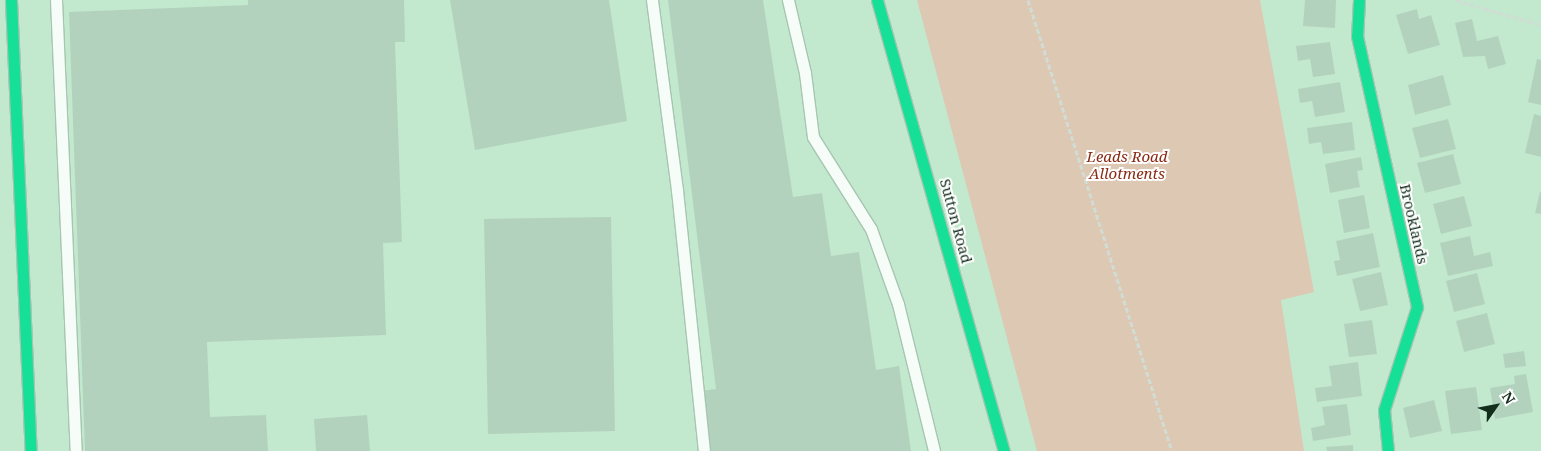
<!DOCTYPE html>
<html>
<head>
<meta charset="utf-8">
<style>
  body { margin:0 }
  #map { position:relative; width:1541px; height:451px; overflow:hidden; background:#c2e9ce; font-family:"Noto Serif",serif }
  div>[style] { position:absolute }
  .green>* { inset:0; background:#dcc8b3 }
  .building>* { inset:0; background:#b3d2bd }
  .path>* { height:3px; margin-top:-1.5px; transform-origin:0; background:repeating-linear-gradient(90deg,#d0dcd4 0 5px,transparent 0 7.5px) }
  .roads { filter:drop-shadow(1px 0 #a7c5b1) drop-shadow(-1px 0 #a7c5b1) drop-shadow(0 1px #a7c5b1) drop-shadow(0 -1px #a7c5b1) }
  .lane>* { height:11px; margin:-5.5px; padding:0 5.5px; transform-origin:5.5px; border-radius:5.5px; background:#f6fcf8 }
  .fast>* { height:11px; margin:-5.5px; padding:0 5.5px; transform-origin:5.5px; border-radius:5.5px; background:#16e098 }
  span { translate:-50% -50%; white-space:nowrap; text-align:center; line-height:1.15; -webkit-text-stroke:4px #fff; paint-order:stroke }
  .park-label { font-size:15px; color:#892913; font-style:italic }
  .street-label { font-size:15px; color:#132e1d }
  .north { position:absolute; left:1471px; top:381px; width:50px; height:50px; -webkit-text-stroke:4px #fff; paint-order:stroke; rotate:57deg; font-size:14px; font-weight:700; line-height:20px; text-align:center; color:#132e1d }
  .north::after { content:''; display:block; margin:auto; width:18px; height:22px; background:#132e1d; clip-path:polygon(50% 0,100% 100%,50% 72%,0 100%) }
</style>
</head>
<body>
<div id="map">
  <div class="green">
    <i style="clip-path:polygon(917px 0,1260px 0,1314px 292px,1281px 300px,1304px 451px,1037px 451px)"></i>
  </div>
  <div class="building">
    <i style="clip-path:polygon(248px 0,404px 0,405px 42px,395px 42px,402px 242px,383px 243px,386px 335px,207px 342px,210px 417px,266px 415px,268px 451px,85px 451px,69px 12px,248px 5px)"></i>
    <i style="clip-path:polygon(450px 0,609px 0,627px 121px,475px 150px)"></i>
    <i style="clip-path:polygon(668px 0,763px 0,793px 197px,822px 193px,831px 256px,859px 252px,876px 370px,899px 366px,911px 451px,710px 451px,701px 391px,716px 389px)"></i>
    <i style="clip-path:polygon(1305px 0,1336px 0,1335px 28px,1303px 26px)"></i>
    <i style="clip-path:polygon(1417px 9px,1419px 19px,1431px 15px,1440px 45px,1408px 54px,1396px 15px)"></i>
    <i style="clip-path:polygon(1472px 19px,1477px 41px,1498px 36px,1506px 64px,1488px 69px,1485px 56px,1463px 57px,1455px 23px)"></i>
    <i style="clip-path:polygon(1330px 42px,1335px 74px,1313px 77px,1310px 59px,1298px 61px,1296px 46px)"></i>
    <i style="clip-path:polygon(1537px 59px,1541px 60px,1541px 105px,1528px 102px)"></i>
    <i style="clip-path:polygon(1443px 75px,1451px 105px,1415px 115px,1408px 85px)"></i>
    <i style="clip-path:polygon(1340px 82px,1345px 112px,1315px 117px,1312px 101px,1300px 103px,1298px 89px)"></i>
    <i style="clip-path:polygon(1534px 114px,1541px 116px,1541px 157px,1525px 153px)"></i>
    <i style="clip-path:polygon(1448px 119px,1456px 149px,1420px 158px,1412px 128px)"></i>
    <i style="clip-path:polygon(1352px 122px,1355px 150px,1323px 154px,1321px 142px,1309px 144px,1307px 128px)"></i>
    <i style="clip-path:polygon(1453px 154px,1461px 184px,1425px 193px,1417px 163px)"></i>
    <i style="clip-path:polygon(1361px 157px,1363px 170px,1357px 171px,1360px 187px,1330px 193px,1325px 164px)"></i>
    <i style="clip-path:polygon(1540px 192px,1541px 192px,1541px 214px,1535px 213px)"></i>
    <i style="clip-path:polygon(1364px 195px,1370px 228px,1344px 233px,1338px 200px)"></i>
    <i style="clip-path:polygon(1464px 196px,1472px 226px,1441px 234px,1433px 204px)"></i>
    <i style="clip-path:polygon(611px 217px,615px 431px,488px 434px,484px 219px)"></i>
    <i style="clip-path:polygon(1373px 233px,1380px 267px,1337px 276px,1334px 261px,1340px 260px,1336px 241px)"></i>
    <i style="clip-path:polygon(1470px 236px,1474px 256px,1490px 252px,1493px 266px,1448px 276px,1440px 243px)"></i>
    <i style="clip-path:polygon(1381px 272px,1388px 305px,1360px 311px,1352px 279px)"></i>
    <i style="clip-path:polygon(1477px 273px,1485px 304px,1454px 312px,1446px 281px)"></i>
    <i style="clip-path:polygon(1487px 313px,1495px 344px,1464px 352px,1456px 321px)"></i>
    <i style="clip-path:polygon(1372px 320px,1377px 354px,1349px 357px,1344px 324px)"></i>
    <i style="clip-path:polygon(1524px 351px,1526px 366px,1505px 368px,1503px 354px)"></i>
    <i style="clip-path:polygon(1358px 362px,1362px 396px,1317px 402px,1315px 388px,1332px 386px,1329px 366px)"></i>
    <i style="clip-path:polygon(1526px 374px,1533px 412px,1495px 419px,1490px 388px,1515px 384px,1514px 376px)"></i>
    <i style="clip-path:polygon(1476px 387px,1482px 430px,1451px 434px,1445px 391px)"></i>
    <i style="clip-path:polygon(1434px 400px,1442px 431px,1410px 438px,1403px 408px)"></i>
    <i style="clip-path:polygon(1347px 404px,1351px 435px,1313px 441px,1311px 428px,1325px 425px,1322px 407px)"></i>
    <i style="clip-path:polygon(367px 415px,370px 451px,316px 451px,314px 419px)"></i>
    <i style="clip-path:polygon(1353px 445px,1353px 451px,1327px 451px,1326px 447px)"></i>
  </div>
  <div class="path">
    <i style="left:1028px;top:0;width:473px;rotate:72.3deg"></i>
    <i style="left:1455px;top:0;width:90px;rotate:16.2deg"></i>
  </div>
  <div class="roads">
    <div class="lane">
      <i style="left:56px;top:0;width:451px;rotate:87.5deg"></i>
      <i style="left:652px;top:0;width:192px;rotate:82.5deg"></i>
      <i style="left:677px;top:190px;width:262px;rotate:84.1deg"></i>
      <i style="left:788px;top:0;width:75px;rotate:76.9deg"></i>
      <i style="left:805px;top:73px;width:64px;rotate:82.9deg"></i>
      <i style="left:813px;top:137px;width:109px;rotate:57.8deg"></i>
      <i style="left:871px;top:229px;width:80px;rotate:70.2deg"></i>
      <i style="left:898px;top:304px;width:151px;rotate:76.2deg"></i>
    </div>
    <div class="fast">
      <i style="left:11px;top:0;width:451px;rotate:87.5deg"></i>
      <i style="left:877px;top:0;width:469px;rotate:74.3deg"></i>
      <i style="left:1359px;top:0;width:36px;rotate:93deg"></i>
      <i style="left:1357px;top:36px;width:278px;rotate:77.5deg"></i>
      <i style="left:1417px;top:307px;width:108px;rotate:107.8deg"></i>
      <i style="left:1384px;top:410px;width:41px;rotate:84.4deg"></i>
    </div>
  </div>
  <div class="park-label">
    <span style="left:1127px;top:165px">Leads Road<br>Allotments</span>
  </div>
  <div class="street-label">
    <span style="left:956px;top:221px;rotate:75deg">Sutton Road</span>
    <span style="left:1414px;top:224px;rotate:77deg">Brooklands</span>
  </div>
  <div class="north">N</div>
</div>
</body>
</html>
